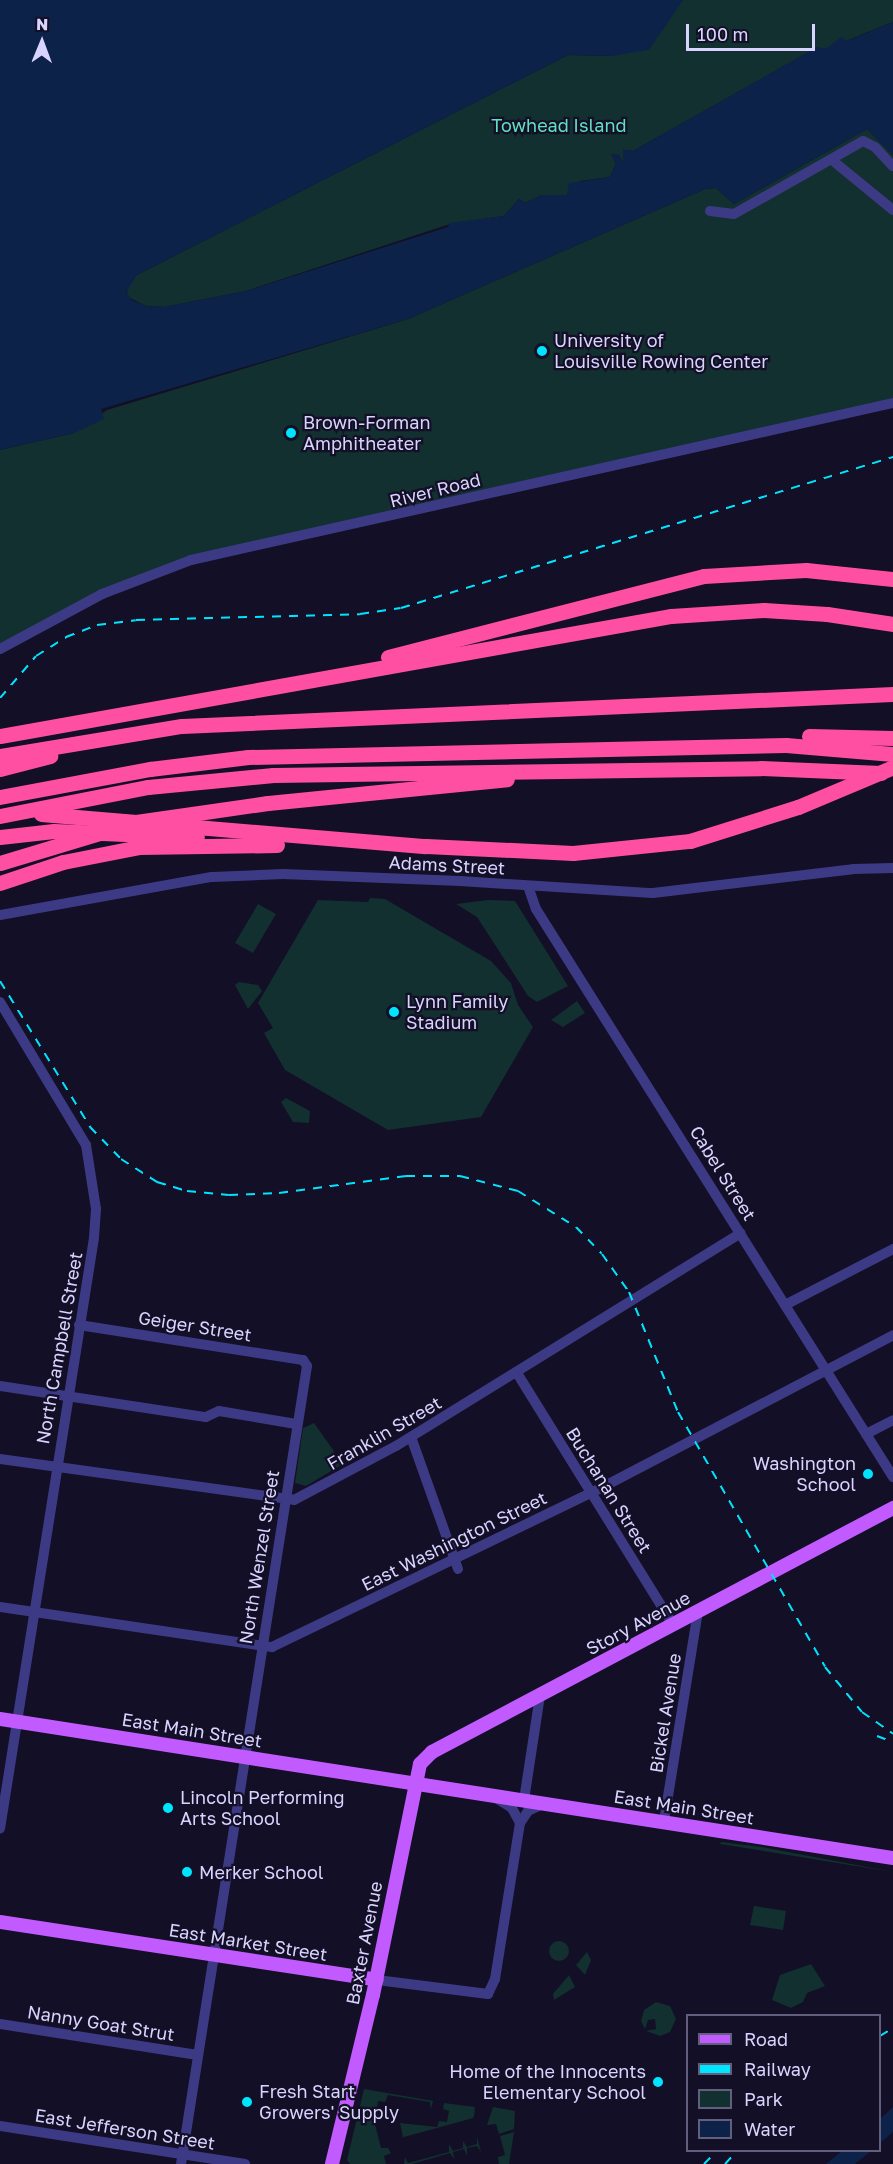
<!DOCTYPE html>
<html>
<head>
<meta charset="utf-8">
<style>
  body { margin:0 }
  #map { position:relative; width:893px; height:2164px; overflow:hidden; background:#130f26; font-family:"Golos Text",sans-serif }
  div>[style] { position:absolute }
  .green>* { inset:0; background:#12302f }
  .round { border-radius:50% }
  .water>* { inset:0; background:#0c2248 }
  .minor>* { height:10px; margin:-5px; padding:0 5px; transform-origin:5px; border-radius:5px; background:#3d3a85 }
  .major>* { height:14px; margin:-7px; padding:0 7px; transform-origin:7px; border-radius:7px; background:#c25bff }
  .highway>* { height:15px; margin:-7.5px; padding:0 7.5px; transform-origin:7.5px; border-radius:7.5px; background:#ff4fa3 }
  .rail>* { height:2px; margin-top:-1px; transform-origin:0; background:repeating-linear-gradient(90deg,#00e5ff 0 9px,transparent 0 17px) }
  .highway-bridge>* { height:15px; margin:-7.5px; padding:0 7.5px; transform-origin:7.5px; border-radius:7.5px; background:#ff4fa3 }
  .dots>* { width:16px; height:16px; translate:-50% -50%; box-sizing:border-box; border:3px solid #130f26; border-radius:50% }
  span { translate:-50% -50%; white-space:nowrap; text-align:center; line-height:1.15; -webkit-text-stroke:4.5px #130f26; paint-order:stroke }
  .park-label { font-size:18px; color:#5fe0c0 }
  .poi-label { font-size:18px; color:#d9d4ff }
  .left { translate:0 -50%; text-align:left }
  .right { translate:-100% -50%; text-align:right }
  .street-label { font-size:18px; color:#d9d4ff }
  .legend { position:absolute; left:686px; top:2014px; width:195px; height:138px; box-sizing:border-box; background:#130f26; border:2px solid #625e7d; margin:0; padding:8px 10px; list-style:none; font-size:18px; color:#d9d4ff }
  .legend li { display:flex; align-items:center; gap:12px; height:30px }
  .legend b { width:30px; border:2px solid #625e7d }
  .north { position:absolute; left:12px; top:12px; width:60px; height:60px; -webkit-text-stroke:4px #130f26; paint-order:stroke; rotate:1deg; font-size:16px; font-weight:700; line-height:24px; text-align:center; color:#d9d4ff }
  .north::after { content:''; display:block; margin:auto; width:21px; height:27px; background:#d9d4ff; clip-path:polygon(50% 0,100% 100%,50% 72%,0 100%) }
  .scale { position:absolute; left:686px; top:24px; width:129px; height:27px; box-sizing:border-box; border:3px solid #d9d4ff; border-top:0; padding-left:8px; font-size:18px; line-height:21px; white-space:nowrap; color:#d9d4ff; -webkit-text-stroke:4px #130f26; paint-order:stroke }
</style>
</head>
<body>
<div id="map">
  <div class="green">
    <i style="clip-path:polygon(683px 0,893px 0,893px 22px,826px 49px,816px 48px,633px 151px,628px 150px,624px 164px,618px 154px,611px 154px,616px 163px,610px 177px,580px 181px,567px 195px,542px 195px,525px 203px,519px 199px,504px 216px,453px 223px,246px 291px,164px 307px,146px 306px,128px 297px,126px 287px,137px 275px,568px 55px,613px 56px)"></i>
    <i style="clip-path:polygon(867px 129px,893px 155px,893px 403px,157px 571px,0 648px,0 450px,74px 433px,107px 410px,408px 319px,705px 189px,716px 188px,734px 204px)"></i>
    <i style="clip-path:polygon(370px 898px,385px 899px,491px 961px,511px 983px,518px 1005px,533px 1027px,481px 1117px,388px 1130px,285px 1070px,264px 1033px,273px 1028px,258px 1003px,318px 900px,368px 902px)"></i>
    <i style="clip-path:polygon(488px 900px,515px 901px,568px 986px,537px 1002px,528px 996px,477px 917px,456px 904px)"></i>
    <i style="clip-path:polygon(258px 904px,276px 914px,253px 953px,235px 943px)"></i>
    <i style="clip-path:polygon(239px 982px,258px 985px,262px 991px,248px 1009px,235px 985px)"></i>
    <i style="clip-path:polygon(577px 1001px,585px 1013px,563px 1027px,551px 1020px)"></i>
    <i style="clip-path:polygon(286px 1098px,310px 1111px,309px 1123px,293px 1122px,281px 1102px)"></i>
    <i style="clip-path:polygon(314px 1423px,343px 1464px,306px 1486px,295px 1483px,303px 1428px)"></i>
    <i style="clip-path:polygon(721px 1842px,762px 1847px,893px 1872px,720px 1844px)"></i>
    <i style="clip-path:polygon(754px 1906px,786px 1911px,783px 1930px,750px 1925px)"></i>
    <i class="round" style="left:549px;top:1941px;width:20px;height:20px"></i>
    <i style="clip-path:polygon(587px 1952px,591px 1960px,585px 1975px,576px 1965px)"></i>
    <i style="clip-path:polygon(811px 1964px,825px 1986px,807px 1993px,803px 2002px,791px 2008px,772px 2000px,780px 1975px)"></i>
    <i style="clip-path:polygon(569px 1975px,575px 1987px,554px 2000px,553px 1994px)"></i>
    <i style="clip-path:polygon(656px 2002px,670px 2006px,676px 2019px,670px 2032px,660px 2036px,646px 2031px,656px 2029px,655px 2019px,648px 2020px,645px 2029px,641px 2021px,644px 2010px)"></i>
    <i style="clip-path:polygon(364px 2089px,433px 2101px,431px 2109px,430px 2102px,388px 2095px,385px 2102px,378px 2101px,375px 2124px,381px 2148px,388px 2148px,391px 2153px,384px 2156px,386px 2164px,350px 2164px,347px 2160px)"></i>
    <i style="clip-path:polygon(444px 2103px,475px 2107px,474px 2116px,473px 2118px,397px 2139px,403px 2137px,400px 2123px,437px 2127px,439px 2121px,447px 2122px,449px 2111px,443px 2109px)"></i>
    <i style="clip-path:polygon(493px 2107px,515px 2111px,514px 2129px,499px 2134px,496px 2124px,487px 2125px)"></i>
    <i style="clip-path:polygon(514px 2132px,509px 2164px,499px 2164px,498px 2157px,505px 2155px,500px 2136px)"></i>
    <i style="clip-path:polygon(477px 2137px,481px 2152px,477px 2146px,467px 2148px,467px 2156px,464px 2149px,453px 2152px,454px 2159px,450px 2153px,412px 2164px,404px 2164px,405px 2157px,408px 2163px,449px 2152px,449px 2144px,453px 2151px,463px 2148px,463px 2141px,467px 2147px,477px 2144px)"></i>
  </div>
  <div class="water">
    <i style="clip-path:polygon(0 0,683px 0,649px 50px,613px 56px,568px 55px,137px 275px,126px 292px,132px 300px,146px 306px,164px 307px,246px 291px,448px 227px,449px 223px,504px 216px,519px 199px,525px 203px,542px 195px,567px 195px,569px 183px,610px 177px,616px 163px,611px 154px,618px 154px,623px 163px,623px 149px,633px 151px,817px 47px,826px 49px,841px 37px,847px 41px,893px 22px,893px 155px,867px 129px,734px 204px,716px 188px,705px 189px,408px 319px,101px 409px,104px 419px,74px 433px,0 450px)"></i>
    <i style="clip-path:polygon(893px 2107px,893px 2132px,880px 2143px,880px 2119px)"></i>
    <i style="clip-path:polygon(842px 2151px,842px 2150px,871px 2151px,855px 2164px,826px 2164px)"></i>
  </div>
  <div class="minor">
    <i style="left:832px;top:160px;width:79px;rotate:39.3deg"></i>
    <i style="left:710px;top:211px;width:24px;rotate:7deg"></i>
    <i style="left:734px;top:214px;width:148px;rotate:-29.5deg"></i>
    <i style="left:863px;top:141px;width:13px;rotate:27deg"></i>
    <i style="left:875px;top:147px;width:26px;rotate:47deg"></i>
    <i style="left:0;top:649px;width:116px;rotate:-28.3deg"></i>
    <i style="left:102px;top:594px;width:95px;rotate:-20.9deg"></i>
    <i style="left:191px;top:560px;width:719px;rotate:-12.61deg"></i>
    <i style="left:528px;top:886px;width:24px;rotate:71deg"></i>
    <i style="left:536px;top:909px;width:671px;rotate:57.85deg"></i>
    <i style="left:0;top:915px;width:215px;rotate:-10.2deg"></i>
    <i style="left:212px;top:877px;width:71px;rotate:-2.4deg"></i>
    <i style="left:283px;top:874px;width:177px;rotate:2.3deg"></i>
    <i style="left:460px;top:881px;width:193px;rotate:3.6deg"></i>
    <i style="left:653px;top:893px;width:201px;rotate:-6.8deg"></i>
    <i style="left:853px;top:869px;width:40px;rotate:-1.4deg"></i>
    <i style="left:0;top:1002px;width:167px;rotate:59deg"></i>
    <i style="left:86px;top:1145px;width:65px;rotate:81.1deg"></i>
    <i style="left:96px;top:1209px;width:29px;rotate:94deg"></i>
    <i style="left:94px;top:1238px;width:598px;rotate:99.04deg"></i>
    <i style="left:785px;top:1305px;width:122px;rotate:-27.4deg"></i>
    <i style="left:79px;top:1325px;width:227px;rotate:8.9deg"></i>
    <i style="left:303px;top:1360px;width:7px;rotate:56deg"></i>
    <i style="left:307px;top:1366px;width:808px;rotate:98.97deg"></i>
    <i style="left:517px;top:1373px;width:296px;rotate:58.2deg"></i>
    <i style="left:0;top:1386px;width:208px;rotate:8.6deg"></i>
    <i style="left:206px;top:1417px;width:14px;rotate:-25deg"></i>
    <i style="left:219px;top:1411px;width:78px;rotate:9.6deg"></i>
    <i style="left:866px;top:1434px;width:30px;rotate:-27deg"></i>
    <i style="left:411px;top:1437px;width:140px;rotate:70.4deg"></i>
    <i style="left:0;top:1459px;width:297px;rotate:7.9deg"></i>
    <i style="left:294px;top:1500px;width:115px;rotate:-27.9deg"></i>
    <i style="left:396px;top:1446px;width:405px;rotate:-31.7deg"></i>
    <i style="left:0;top:1607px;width:275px;rotate:8.4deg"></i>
    <i style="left:272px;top:1647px;width:363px;rotate:-25.8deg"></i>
    <i style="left:599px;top:1489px;width:332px;rotate:-27.6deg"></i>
    <i style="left:496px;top:1798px;width:19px;rotate:32deg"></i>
    <i style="left:512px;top:1808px;width:17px;rotate:62deg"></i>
    <i style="left:524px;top:1800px;width:106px;rotate:-81.3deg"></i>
    <i style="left:664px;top:1821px;width:213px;rotate:-80.8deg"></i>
    <i style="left:377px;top:1980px;width:112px;rotate:7.2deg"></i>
    <i style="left:488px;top:1994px;width:17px;rotate:-65deg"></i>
    <i style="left:495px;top:1979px;width:158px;rotate:-80.9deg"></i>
    <i style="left:520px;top:1823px;width:14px;rotate:-56deg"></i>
    <i style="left:528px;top:1811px;width:19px;rotate:-25deg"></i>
    <i style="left:0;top:2024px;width:200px;rotate:8.9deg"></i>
    <i style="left:0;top:2126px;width:248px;rotate:8.8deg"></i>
  </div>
  <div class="major">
    <i style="left:0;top:1719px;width:904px;rotate:8.85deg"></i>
    <i style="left:0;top:1922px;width:381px;rotate:8.7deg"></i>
    <i style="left:332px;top:2164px;width:174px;rotate:-76.4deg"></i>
    <i style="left:373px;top:1995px;width:236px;rotate:-78.5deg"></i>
    <i style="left:420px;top:1764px;width:17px;rotate:-45deg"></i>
    <i style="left:432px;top:1752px;width:522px;rotate:-27.89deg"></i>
  </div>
  <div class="highway">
    <i style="left:388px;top:657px;width:326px;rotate:-14.4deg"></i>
    <i style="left:704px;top:576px;width:102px;rotate:-3.4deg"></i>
    <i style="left:806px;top:570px;width:87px;rotate:5.9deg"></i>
    <i style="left:0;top:736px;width:682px;rotate:-10.14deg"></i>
    <i style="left:671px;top:616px;width:93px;rotate:-3.7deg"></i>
    <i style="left:764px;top:610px;width:63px;rotate:3.6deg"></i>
    <i style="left:827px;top:614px;width:67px;rotate:8.6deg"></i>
    <i style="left:809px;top:736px;width:84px;rotate:1.4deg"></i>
    <i style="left:0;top:756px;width:184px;rotate:-9.4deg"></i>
    <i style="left:182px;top:726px;width:712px;rotate:-2.58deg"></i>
    <i style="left:0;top:769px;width:52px;rotate:-14.6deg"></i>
    <i style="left:0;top:797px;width:153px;rotate:-10.6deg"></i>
    <i style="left:150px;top:769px;width:99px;rotate:-7deg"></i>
    <i style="left:248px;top:757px;width:538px;rotate:-1.28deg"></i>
    <i style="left:786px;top:745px;width:107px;rotate:4.8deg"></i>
    <i style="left:268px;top:803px;width:240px;rotate:-5.7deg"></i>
    <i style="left:41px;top:814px;width:386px;rotate:4.8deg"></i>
    <i style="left:426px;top:846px;width:147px;rotate:2.7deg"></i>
    <i style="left:573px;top:853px;width:118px;rotate:-5.9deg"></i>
    <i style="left:690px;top:841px;width:113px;rotate:-17.5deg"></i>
    <i style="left:0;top:816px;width:151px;rotate:-11.1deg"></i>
    <i style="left:148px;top:787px;width:126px;rotate:-5.5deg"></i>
    <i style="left:273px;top:775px;width:488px;rotate:-0.8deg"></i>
    <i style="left:761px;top:768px;width:120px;rotate:2.4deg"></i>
    <i style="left:0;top:837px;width:54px;rotate:-6.3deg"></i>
    <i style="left:54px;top:831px;width:143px;rotate:2.4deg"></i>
    <i style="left:0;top:883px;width:66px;rotate:-18.4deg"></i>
    <i style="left:63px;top:862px;width:77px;rotate:-11.2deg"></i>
    <i style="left:139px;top:847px;width:138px;rotate:-0.8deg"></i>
  </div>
  <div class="rail">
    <i style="left:0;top:698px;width:55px;rotate:-49.4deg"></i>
    <i style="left:36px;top:656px;width:36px;rotate:-32deg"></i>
    <i style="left:66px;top:637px;width:33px;rotate:-21deg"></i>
    <i style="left:97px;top:625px;width:39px;rotate:-7deg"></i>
    <i style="left:136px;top:620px;width:224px;rotate:-1.5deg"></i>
    <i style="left:360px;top:614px;width:41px;rotate:-8.3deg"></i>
    <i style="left:401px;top:608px;width:515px;rotate:-17.06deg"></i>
    <i style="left:0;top:981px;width:172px;rotate:58.3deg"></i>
    <i style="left:90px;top:1127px;width:45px;rotate:45.9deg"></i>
    <i style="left:121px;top:1159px;width:43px;rotate:32.6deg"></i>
    <i style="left:157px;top:1182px;width:31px;rotate:17deg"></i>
    <i style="left:187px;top:1191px;width:42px;rotate:5.4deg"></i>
    <i style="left:229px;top:1195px;width:50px;rotate:-2.3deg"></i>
    <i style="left:279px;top:1193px;width:128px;rotate:-7.6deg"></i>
    <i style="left:406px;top:1176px;width:54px"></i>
    <i style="left:460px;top:1176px;width:60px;rotate:14.5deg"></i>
    <i style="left:518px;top:1191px;width:68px;rotate:31.8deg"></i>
    <i style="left:576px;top:1227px;width:37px;rotate:46deg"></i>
    <i style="left:602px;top:1254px;width:47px;rotate:54.6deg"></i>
    <i style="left:629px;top:1292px;width:130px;rotate:67.8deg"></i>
    <i style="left:678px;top:1412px;width:294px;rotate:60deg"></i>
    <i style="left:825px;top:1667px;width:58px;rotate:50.6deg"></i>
    <i style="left:862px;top:1712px;width:38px;rotate:35deg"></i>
    <i style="left:877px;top:1736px;width:17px;rotate:21deg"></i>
    <i style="left:880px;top:2036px;width:15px;rotate:-32deg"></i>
    <i style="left:704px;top:2164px;width:20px;rotate:-45deg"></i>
    <i style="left:725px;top:2164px;width:19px;rotate:-47deg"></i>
  </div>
  <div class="highway-bridge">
    <i style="left:798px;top:807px;width:103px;rotate:-22.8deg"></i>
    <i style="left:0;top:863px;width:142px;rotate:-16.8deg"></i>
    <i style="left:136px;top:822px;width:133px;rotate:-8.2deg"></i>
  </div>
  <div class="dots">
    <i style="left:542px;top:351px;background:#00e5ff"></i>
    <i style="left:291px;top:433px;background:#00e5ff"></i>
    <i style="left:394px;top:1012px;background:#00e5ff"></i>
    <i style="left:868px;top:1474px;background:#00e5ff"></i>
    <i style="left:168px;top:1808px;background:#00e5ff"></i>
    <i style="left:187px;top:1872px;background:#00e5ff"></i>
    <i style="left:658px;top:2082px;background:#00e5ff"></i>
    <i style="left:247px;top:2102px;background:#00e5ff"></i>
  </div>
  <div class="park-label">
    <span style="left:559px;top:125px">Towhead Island</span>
  </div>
  <div class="poi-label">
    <span class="left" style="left:554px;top:351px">University of<br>Louisville Rowing Center</span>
    <span class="left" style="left:303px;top:433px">Brown-Forman<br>Amphitheater</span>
    <span class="left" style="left:406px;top:1012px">Lynn Family<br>Stadium</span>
    <span class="right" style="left:856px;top:1474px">Washington<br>School</span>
    <span class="left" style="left:180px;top:1808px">Lincoln Performing<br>Arts School</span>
    <span class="left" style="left:199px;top:1872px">Merker School</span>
    <span class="right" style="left:646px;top:2082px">Home of the Innocents<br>Elementary School</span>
    <span class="left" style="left:259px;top:2102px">Fresh Start<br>Growers' Supply</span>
  </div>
  <div class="street-label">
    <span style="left:435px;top:490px;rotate:-14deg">River Road</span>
    <span style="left:447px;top:865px;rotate:3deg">Adams Street</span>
    <span style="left:723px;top:1173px;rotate:58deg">Cabel Street</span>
    <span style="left:195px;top:1326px;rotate:9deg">Geiger Street</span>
    <span style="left:59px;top:1348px;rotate:-80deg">North Campbell Street</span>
    <span style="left:384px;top:1433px;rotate:-30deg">Franklin Street</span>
    <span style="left:609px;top:1490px;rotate:58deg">Buchanan Street</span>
    <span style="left:454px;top:1541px;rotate:-26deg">East Washington Street</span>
    <span style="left:259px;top:1557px;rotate:-81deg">North Wenzel Street</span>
    <span style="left:638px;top:1623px;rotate:-28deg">Story Avenue</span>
    <span style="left:665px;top:1713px;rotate:-81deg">Bickel Avenue</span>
    <span style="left:192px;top:1730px;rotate:9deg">East Main Street</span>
    <span style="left:684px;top:1807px;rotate:9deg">East Main Street</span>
    <span style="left:248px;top:1942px;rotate:9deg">East Market Street</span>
    <span style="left:364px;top:1943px;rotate:-79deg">Baxter Avenue</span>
    <span style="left:101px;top:2023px;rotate:9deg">Nanny Goat Strut</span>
    <span style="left:125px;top:2129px;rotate:9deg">East Jefferson Street</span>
  </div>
  <ul class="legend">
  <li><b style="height:8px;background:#c25bff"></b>Road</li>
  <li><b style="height:8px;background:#00e5ff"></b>Railway</li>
  <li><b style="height:16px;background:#12302f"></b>Park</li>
  <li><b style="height:16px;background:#0c2248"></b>Water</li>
  </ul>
  <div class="north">N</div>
  <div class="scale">100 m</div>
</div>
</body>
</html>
